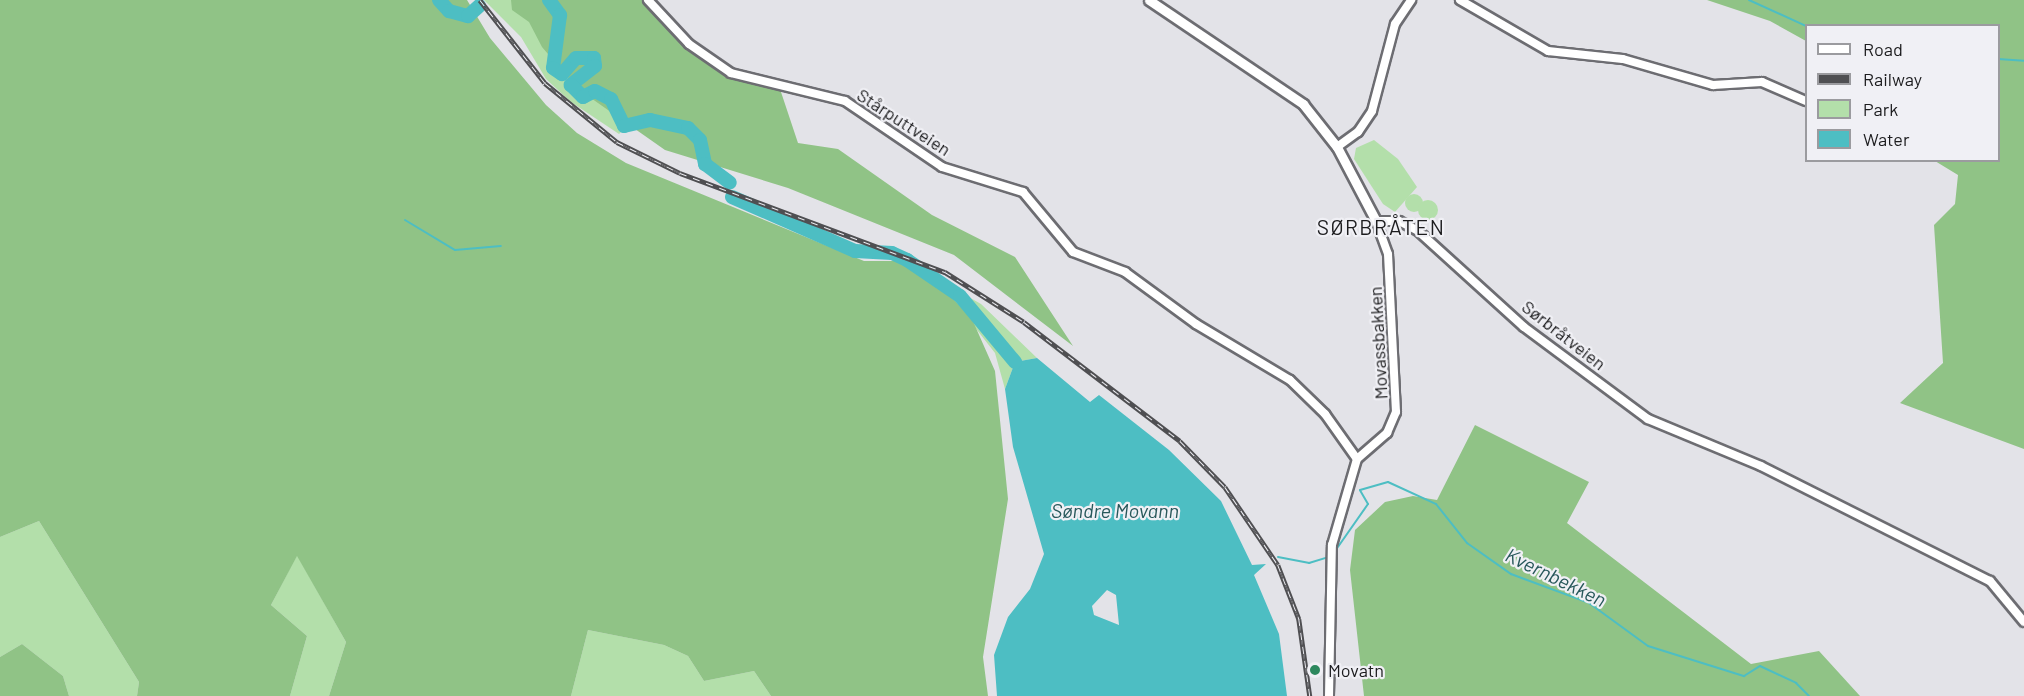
<!DOCTYPE html>
<html>
<head>
<meta charset="utf-8">
<style>
  body { margin:0 }
  #map { position:relative; width:2024px; height:696px; overflow:hidden; background:#e3e3e8; font-family:Barlow,sans-serif }
  div>[style] { position:absolute }
  .green>* { inset:0; background:#b3dfaa }
  .round { border-radius:50% }
  .forest>* { inset:0; background:#90c386 }
  .water>* { inset:0; background:#4dbec3 }
  .stream>* { height:2px; margin:-1px; padding:0 1px; transform-origin:1px; border-radius:1px; background:#4dbec3 }
  .river>* { height:14px; margin:-7px; padding:0 7px; transform-origin:7px; border-radius:7px; background:#4dbec3 }
  .roads { filter:drop-shadow(2px 0 #6d6d72) drop-shadow(-2px 0 #6d6d72) drop-shadow(0 2px #6d6d72) drop-shadow(0 -2px #6d6d72) }
  .minor>* { height:8px; margin:-4px; padding:0 4px; transform-origin:4px; border-radius:4px; background:#fff }
  .tertiary>* { height:9px; margin:-4.5px; padding:0 4.5px; transform-origin:4.5px; border-radius:4.5px; background:#fff }
  .rail>* { height:4.5px; margin-top:-2.25px; transform-origin:0; background:repeating-linear-gradient(90deg,#f0f0f5 0 7px,#4f4f52 0 14px); box-sizing:border-box; border-block:2px solid #4f4f52 }
  .dots>* { width:16px; height:16px; translate:-50% -50%; box-sizing:border-box; border:3px solid #f0f0f5; border-radius:50% }
  span { translate:-50% -50%; white-space:nowrap; text-align:center; line-height:1.15; -webkit-text-stroke:4.5px #f0f0f5; paint-order:stroke }
  .street-label { font-size:18px; color:#1c1c1e }
  .poi-label { font-size:18px; color:#1c1c1e }
  .left { translate:0 -50%; text-align:left }
  .water-label { font-size:20px; color:#28585b; font-style:italic }
  .quarter-label { font-size:21px; color:#1c1c1e; letter-spacing:1.5px }
  .legend { position:absolute; left:1805px; top:24px; width:195px; height:138px; box-sizing:border-box; background:#f0f0f5; border:2px solid #9b9b9f; margin:0; padding:8px 10px; list-style:none; font-size:18px; color:#1c1c1e }
  .legend li { display:flex; align-items:center; gap:12px; height:30px }
  .legend b { width:30px; border:2px solid #9b9b9f }
</style>
</head>
<body>
<div id="map">
  <div class="green">
    <i style="clip-path:polygon(484px 0,567px 0,637px 117px,619px 134px,571px 102px,546px 79px,521px 37px)"></i>
    <i style="clip-path:polygon(1374px 140px,1398px 159px,1417px 187px,1395px 212px,1383px 204px,1354px 159px,1356px 148px)"></i>
    <i class="round" style="left:1405px;top:194px;width:18px;height:18px"></i>
    <i class="round" style="left:1418px;top:200px;width:20px;height:20px"></i>
    <i style="clip-path:polygon(937px 279px,981px 304px,1037px 358px,1015px 362px,1005px 389px,995px 353px)"></i>
    <i style="clip-path:polygon(39px 521px,139px 682px,137px 696px,69px 696px,63px 676px,22px 644px,0 657px,0 537px)"></i>
    <i style="clip-path:polygon(297px 555px,346px 642px,329px 696px,290px 696px,307px 636px,271px 605px)"></i>
    <i style="clip-path:polygon(588px 630px,664px 645px,688px 656px,704px 681px,754px 671px,771px 696px,571px 696px)"></i>
  </div>
  <div class="forest">
    <i style="clip-path:polygon(0 0,467px 0,490px 38px,546px 105px,577px 133px,626px 163px,864px 261px,896px 261px,934px 279px,972px 319px,995px 371px,1008px 499px,983px 657px,988px 696px,771px 696px,754px 671px,704px 681px,688px 656px,664px 645px,588px 630px,571px 696px,329px 696px,346px 642px,297px 556px,271px 605px,307px 636px,290px 696px,137px 696px,139px 682px,39px 521px,0 537px)"></i>
    <i style="clip-path:polygon(511px 0,645px 0,687px 45px,726px 75px,744px 82px,778px 83px,798px 143px,838px 149px,932px 215px,1015px 257px,1073px 346px,954px 255px,788px 188px,665px 150px,578px 89px,542px 47px,529px 22px,512px 10px)"></i>
    <i style="clip-path:polygon(1707px 0,2024px 0,2024px 449px,1900px 403px,1943px 363px,1934px 225px,1955px 204px,1958px 175px,1935px 161px,1998px 160px,1998px 26px,1806px 26px,1806px 41px,1770px 21px)"></i>
    <i style="clip-path:polygon(1475px 425px,1589px 482px,1567px 523px,1751px 664px,1819px 651px,1860px 696px,1364px 696px,1350px 570px,1355px 530px,1385px 502px,1413px 496px,1437px 500px)"></i>
    <i style="clip-path:polygon(22px 644px,63px 676px,69px 696px,0 696px,0 657px)"></i>
  </div>
  <div class="water">
    <i style="clip-path:polygon(evenodd,1037px 358px,1090px 402px,1099px 395px,1169px 450px,1221px 501px,1252px 565px,1266px 564px,1254px 575px,1279px 634px,1287px 696px,997px 696px,994px 655px,1008px 617px,1030px 589px,1044px 554px,1013px 447px,1005px 389px,1015px 362px,1037px 358px,1107px 590px,1116px 595px,1119px 625px,1094px 615px,1092px 606px,1107px 590px)"></i>
  </div>
  <div class="stream">
    <i style="left:1749px;top:0;width:63px;rotate:24.5deg"></i>
    <i style="left:1998px;top:59px;width:26px;rotate:4deg"></i>
    <i style="left:405px;top:220px;width:58px;rotate:31deg"></i>
    <i style="left:455px;top:250px;width:46px;rotate:-5deg"></i>
    <i style="left:1333px;top:554px;width:61px;rotate:-55deg"></i>
    <i style="left:1368px;top:504px;width:16px;rotate:-120deg"></i>
    <i style="left:1360px;top:490px;width:29px;rotate:-16deg"></i>
    <i style="left:1388px;top:482px;width:53px;rotate:24.6deg"></i>
    <i style="left:1436px;top:504px;width:50px;rotate:51.5deg"></i>
    <i style="left:1467px;top:543px;width:54px;rotate:35.2deg"></i>
    <i style="left:1511px;top:574px;width:83px;rotate:20.4deg"></i>
    <i style="left:1589px;top:603px;width:73px;rotate:36.1deg"></i>
    <i style="left:1648px;top:646px;width:101px;rotate:17.4deg"></i>
    <i style="left:1744px;top:676px;width:19px;rotate:-32deg"></i>
    <i style="left:1760px;top:666px;width:40px;rotate:25deg"></i>
    <i style="left:1796px;top:683px;width:18px;rotate:45deg"></i>
    <i style="left:1278px;top:557px;width:32px;rotate:11deg"></i>
    <i style="left:1309px;top:563px;width:21px;rotate:-17deg"></i>
  </div>
  <div class="river">
    <i style="left:439px;top:0;width:15px;rotate:48deg"></i>
    <i style="left:449px;top:11px;width:20px;rotate:15deg"></i>
    <i style="left:468px;top:16px;width:15px;rotate:-42deg"></i>
    <i style="left:549px;top:0;width:19px;rotate:54deg"></i>
    <i style="left:560px;top:15px;width:53px;rotate:97.5deg"></i>
    <i style="left:553px;top:68px;width:11px;rotate:34deg"></i>
    <i style="left:562px;top:74px;width:21px;rotate:-49deg"></i>
    <i style="left:576px;top:58px;width:18px"></i>
    <i style="left:594px;top:58px;width:8px;rotate:83deg"></i>
    <i style="left:595px;top:66px;width:31px;rotate:142deg"></i>
    <i style="left:571px;top:85px;width:17px;rotate:45deg"></i>
    <i style="left:583px;top:97px;width:13px;rotate:-27deg"></i>
    <i style="left:595px;top:91px;width:18px;rotate:27deg"></i>
    <i style="left:611px;top:99px;width:30px;rotate:64deg"></i>
    <i style="left:624px;top:126px;width:27px;rotate:-13deg"></i>
    <i style="left:650px;top:120px;width:39px;rotate:12deg"></i>
    <i style="left:688px;top:128px;width:17px;rotate:45deg"></i>
    <i style="left:700px;top:140px;width:25px;rotate:78deg"></i>
    <i style="left:705px;top:164px;width:31px;rotate:37deg"></i>
    <i style="left:732px;top:197px;width:134px;rotate:23.7deg"></i>
    <i style="left:855px;top:251px;width:37px;rotate:3deg"></i>
    <i style="left:892px;top:253px;width:17px;rotate:25deg"></i>
    <i style="left:907px;top:260px;width:64px;rotate:34.2deg"></i>
    <i style="left:960px;top:296px;width:86px;rotate:50.2deg"></i>
  </div>
  <div class="roads">
    <div class="minor">
      <i style="left:648px;top:0;width:60px;rotate:47deg"></i>
      <i style="left:689px;top:44px;width:51px;rotate:34.6deg"></i>
      <i style="left:731px;top:73px;width:117px;rotate:13.8deg"></i>
      <i style="left:845px;top:101px;width:117px;rotate:34.2deg"></i>
      <i style="left:942px;top:167px;width:85px;rotate:17.2deg"></i>
      <i style="left:1023px;top:192px;width:78px;rotate:50.2deg"></i>
      <i style="left:1073px;top:252px;width:56px;rotate:21deg"></i>
      <i style="left:1125px;top:272px;width:88px;rotate:36.2deg"></i>
      <i style="left:1196px;top:324px;width:109px;rotate:30.8deg"></i>
      <i style="left:1290px;top:380px;width:49px;rotate:44.2deg"></i>
      <i style="left:1325px;top:414px;width:55px;rotate:54.6deg"></i>
      <i style="left:1460px;top:0;width:102px;rotate:30.1deg"></i>
      <i style="left:1548px;top:51px;width:75px;rotate:6.1deg"></i>
      <i style="left:1623px;top:59px;width:94px;rotate:16.1deg"></i>
      <i style="left:1713px;top:85px;width:49px;rotate:-3.5deg"></i>
      <i style="left:1762px;top:82px;width:48px;rotate:23.4deg"></i>
      <i style="left:1337px;top:147px;width:26px;rotate:-36deg"></i>
      <i style="left:1358px;top:132px;width:25px;rotate:-56deg"></i>
      <i style="left:1372px;top:111px;width:90px;rotate:-75.2deg"></i>
      <i style="left:1395px;top:24px;width:29px;rotate:-56deg"></i>
      <i style="left:1329px;top:696px;width:151px;rotate:-88.9deg"></i>
      <i style="left:1332px;top:545px;width:90px;rotate:-73.8deg"></i>
      <i style="left:1357px;top:459px;width:40px;rotate:-41deg"></i>
      <i style="left:1387px;top:433px;width:23px;rotate:-67deg"></i>
      <i style="left:1396px;top:412px;width:158px;rotate:-92.9deg"></i>
      <i style="left:1388px;top:254px;width:35px;rotate:-110deg"></i>
      <i style="left:1376px;top:221px;width:23px"></i>
      <i style="left:1399px;top:221px;width:20px;rotate:27deg"></i>
      <i style="left:1417px;top:230px;width:144px;rotate:42.2deg"></i>
      <i style="left:1524px;top:327px;width:154px;rotate:36.6deg"></i>
      <i style="left:1648px;top:419px;width:122px;rotate:22.6deg"></i>
      <i style="left:1761px;top:466px;width:256px;rotate:26.7deg"></i>
      <i style="left:1990px;top:581px;width:53px;rotate:50.3deg"></i>
    </div>
    <div class="tertiary">
      <i style="left:1149px;top:0;width:186px;rotate:34deg"></i>
      <i style="left:1303px;top:104px;width:55px;rotate:51.7deg"></i>
      <i style="left:1337px;top:147px;width:84px;rotate:62.2deg"></i>
    </div>
  </div>
  <div class="rail">
    <i style="left:480px;top:0;width:105px;rotate:51.9deg"></i>
    <i style="left:545px;top:83px;width:93px;rotate:39.3deg"></i>
    <i style="left:617px;top:142px;width:70px;rotate:26.2deg"></i>
    <i style="left:680px;top:173px;width:283px;rotate:20.5deg"></i>
    <i style="left:945px;top:272px;width:93px;rotate:32.3deg"></i>
    <i style="left:1024px;top:322px;width:196px;rotate:37.3deg"></i>
    <i style="left:1180px;top:441px;width:64px;rotate:45.6deg"></i>
    <i style="left:1225px;top:487px;width:94px;rotate:55.8deg"></i>
    <i style="left:1278px;top:565px;width:58px;rotate:68.7deg"></i>
    <i style="left:1299px;top:619px;width:78px;rotate:81.9deg"></i>
  </div>
  <div class="dots">
    <i style="left:1315px;top:670px;background:#2d885e"></i>
  </div>
  <div class="street-label">
    <span style="left:904px;top:122px;rotate:33deg">Stårputtveien</span>
    <span style="left:1564px;top:335px;rotate:38deg">Sørbråtveien</span>
    <span style="left:1378px;top:343px;rotate:-93deg">Movassbakken</span>
  </div>
  <div class="poi-label">
    <span class="left" style="left:1328px;top:670px">Movatn</span>
  </div>
  <div class="water-label">
    <span style="left:1115px;top:510px">Søndre Movann</span>
    <span style="left:1556px;top:577px;rotate:26deg">Kvernbekken</span>
  </div>
  <div class="quarter-label">
    <span style="left:1381px;top:227px">SØRBRÅTEN</span>
  </div>
  <ul class="legend">
  <li><b style="height:8px;background:#fff"></b>Road</li>
  <li><b style="height:8px;background:#4f4f52"></b>Railway</li>
  <li><b style="height:16px;background:#b3dfaa"></b>Park</li>
  <li><b style="height:16px;background:#4dbec3"></b>Water</li>
  </ul>
</div>
</body>
</html>
